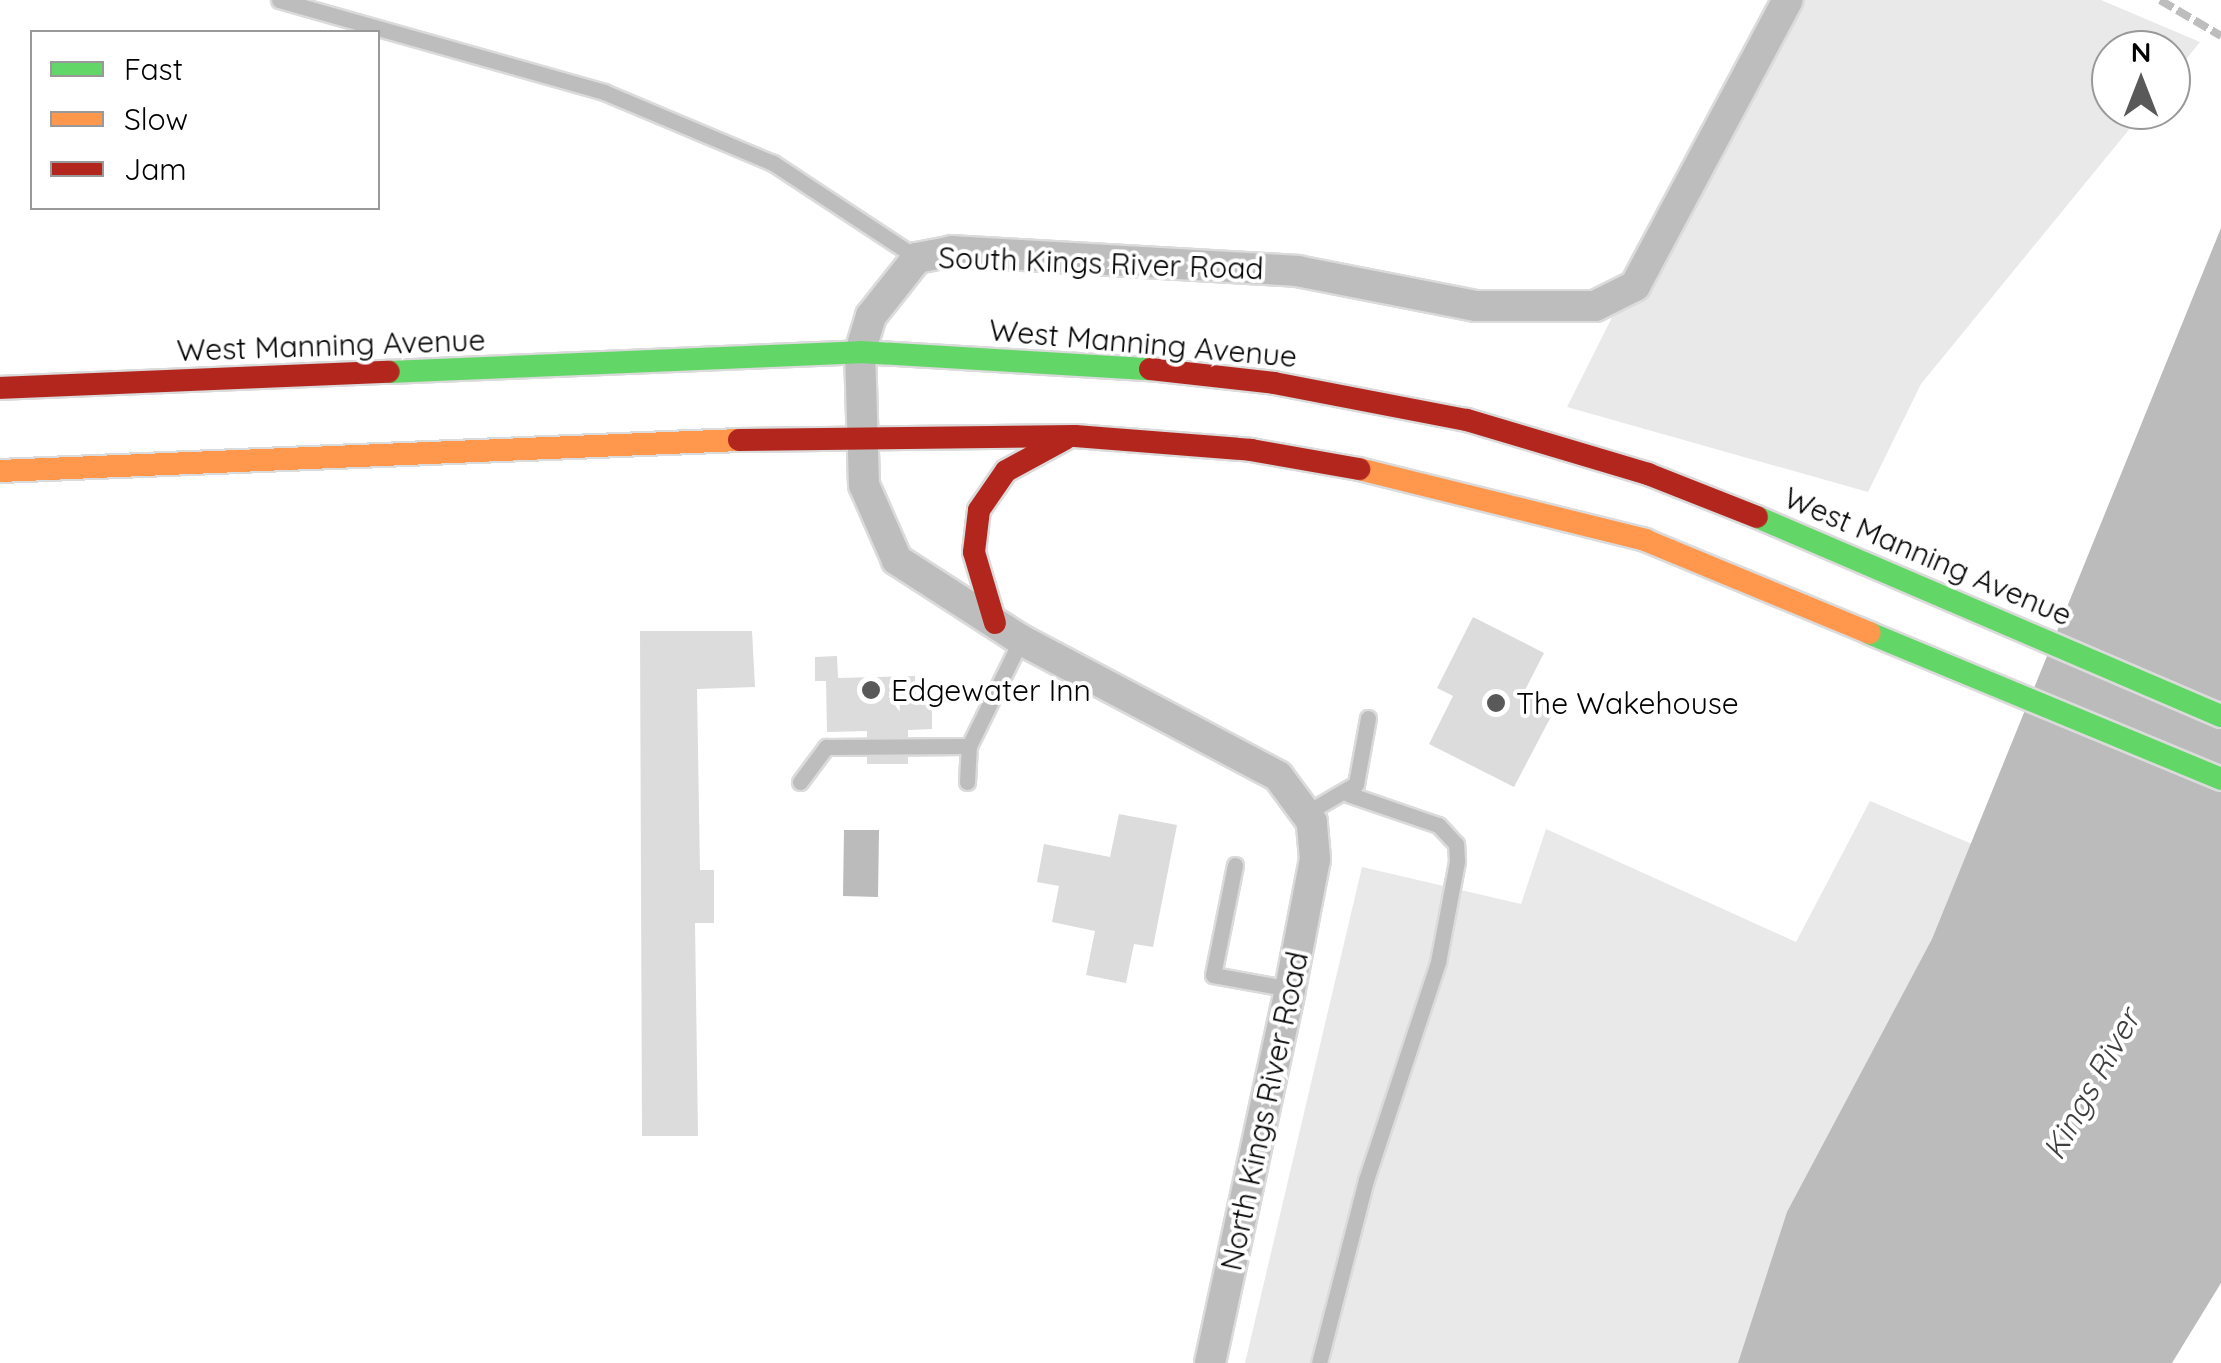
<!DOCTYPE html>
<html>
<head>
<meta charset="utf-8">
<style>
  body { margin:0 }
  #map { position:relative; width:2221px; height:1363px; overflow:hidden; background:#fff; font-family:Quicksand,sans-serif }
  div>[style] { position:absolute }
  .green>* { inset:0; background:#e9e9e9 }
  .water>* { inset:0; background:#bbb }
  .building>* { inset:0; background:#dcdcdc }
  .roads { filter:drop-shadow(2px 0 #dbdbdb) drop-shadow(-2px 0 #dbdbdb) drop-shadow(0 2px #dbdbdb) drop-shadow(0 -2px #dbdbdb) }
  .lane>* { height:15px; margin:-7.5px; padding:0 7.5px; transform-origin:7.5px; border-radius:7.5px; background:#bdbdbd }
  .street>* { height:30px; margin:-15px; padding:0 15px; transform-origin:15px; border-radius:15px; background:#bdbdbd }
  .fast>* { height:22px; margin:-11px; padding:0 11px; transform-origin:11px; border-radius:11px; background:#63d668 }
  .slow>* { height:22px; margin:-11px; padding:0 11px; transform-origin:11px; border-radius:11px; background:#ff974d }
  .jam>* { height:22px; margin:-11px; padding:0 11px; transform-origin:11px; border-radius:11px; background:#b3261e }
  .rail>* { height:8px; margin-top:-4px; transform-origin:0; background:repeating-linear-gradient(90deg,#bdbdbd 0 15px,transparent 0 20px) }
  .dots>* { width:28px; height:28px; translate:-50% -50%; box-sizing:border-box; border:5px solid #fff; border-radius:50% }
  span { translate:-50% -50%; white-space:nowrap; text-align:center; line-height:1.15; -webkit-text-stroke:8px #fff; paint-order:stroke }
  .street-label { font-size:30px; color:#000 }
  .poi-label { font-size:30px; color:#000 }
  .left { translate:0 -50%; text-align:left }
  .water-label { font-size:32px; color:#3f3f3f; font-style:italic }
  .legend { position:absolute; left:30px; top:30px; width:350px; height:180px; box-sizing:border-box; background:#fff; border:2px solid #999; margin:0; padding:12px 18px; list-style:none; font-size:30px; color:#000 }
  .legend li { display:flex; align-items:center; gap:20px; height:50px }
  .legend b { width:50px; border:2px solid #999 }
  .north { position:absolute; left:2091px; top:30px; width:100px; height:100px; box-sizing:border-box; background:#fff; border:2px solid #999; border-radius:50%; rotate:0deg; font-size:28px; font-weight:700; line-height:40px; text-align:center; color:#000 }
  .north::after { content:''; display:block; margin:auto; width:35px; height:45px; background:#595959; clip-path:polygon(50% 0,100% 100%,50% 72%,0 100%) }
</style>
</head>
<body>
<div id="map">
  <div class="green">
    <i style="clip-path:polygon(1771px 0,2101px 0,2200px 42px,2171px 78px,2171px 50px,2111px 50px,2111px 110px,2145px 110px,1921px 384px,1868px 492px,1567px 407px)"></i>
    <i style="clip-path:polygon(1870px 801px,2003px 857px,1769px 1363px,1245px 1363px,1362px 867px,1521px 904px,1546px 829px,1796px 942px)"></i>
  </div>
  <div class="water">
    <i style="clip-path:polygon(2221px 228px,2221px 1283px,2172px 1363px,1738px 1363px,1787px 1212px,1932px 939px)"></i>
    <i style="clip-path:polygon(844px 830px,879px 830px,878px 897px,843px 896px)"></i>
  </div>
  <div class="building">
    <i style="clip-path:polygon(1473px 617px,1544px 653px,1523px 694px,1555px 709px,1514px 787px,1429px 744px,1453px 696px,1437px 688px)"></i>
    <i style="clip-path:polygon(640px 631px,752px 631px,755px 687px,697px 689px,700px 870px,714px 870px,714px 923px,695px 923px,698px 1136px,642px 1136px)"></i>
    <i style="clip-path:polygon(837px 656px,838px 678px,915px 676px,916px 699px,932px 699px,932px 729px,908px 730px,908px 764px,867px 764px,867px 731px,827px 732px,826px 681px,815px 681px,815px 657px)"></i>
    <i style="clip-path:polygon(1119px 814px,1177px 825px,1153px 947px,1134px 944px,1126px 983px,1086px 975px,1095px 931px,1052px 922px,1059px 886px,1037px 882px,1044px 844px,1110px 857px)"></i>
  </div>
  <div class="roads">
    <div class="lane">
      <i style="left:279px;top:0;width:338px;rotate:15.8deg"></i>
      <i style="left:604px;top:92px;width:183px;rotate:22.8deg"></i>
      <i style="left:773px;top:163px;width:173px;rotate:33.4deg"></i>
      <i style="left:800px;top:782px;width:44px;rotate:-53.4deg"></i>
      <i style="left:826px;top:747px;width:143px;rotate:-0.4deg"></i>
      <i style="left:967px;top:782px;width:36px;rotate:-87deg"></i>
      <i style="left:969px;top:746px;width:118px;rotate:-63.9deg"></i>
      <i style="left:1308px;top:812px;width:56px;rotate:-30.3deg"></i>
      <i style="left:1356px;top:784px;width:67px;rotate:-79.7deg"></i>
      <i style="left:1235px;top:865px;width:112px;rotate:101.3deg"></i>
      <i style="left:1213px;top:975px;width:78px;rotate:10.3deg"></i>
      <i style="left:1319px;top:1363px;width:189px;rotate:-75.6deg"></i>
      <i style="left:1366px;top:1180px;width:230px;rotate:-71.7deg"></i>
      <i style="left:1438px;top:962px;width:103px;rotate:-79.3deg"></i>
      <i style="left:1457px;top:861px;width:17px;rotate:-93deg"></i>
      <i style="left:1456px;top:844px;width:26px;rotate:-133deg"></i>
      <i style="left:1438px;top:825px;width:95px;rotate:-161deg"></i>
    </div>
    <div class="street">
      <i style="left:1210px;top:1363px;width:382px;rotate:-77.9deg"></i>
      <i style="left:1290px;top:989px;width:132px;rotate:-79.1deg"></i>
      <i style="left:1315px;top:859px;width:37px;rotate:-95deg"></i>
      <i style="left:1312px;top:822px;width:57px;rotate:-126.5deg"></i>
      <i style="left:1278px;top:776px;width:291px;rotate:-152.1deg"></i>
      <i style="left:1021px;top:640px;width:148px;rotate:-147.2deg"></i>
      <i style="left:897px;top:560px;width:82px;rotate:-113.7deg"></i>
      <i style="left:864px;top:485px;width:133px;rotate:-91.7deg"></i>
      <i style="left:860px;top:352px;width:38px;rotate:-73deg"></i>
      <i style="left:871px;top:316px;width:74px;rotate:-51.6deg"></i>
      <i style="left:917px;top:258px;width:36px;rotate:-11deg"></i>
      <i style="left:952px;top:251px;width:346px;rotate:3.3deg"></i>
      <i style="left:1297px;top:271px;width:182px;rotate:11.1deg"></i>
      <i style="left:1476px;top:306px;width:119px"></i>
      <i style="left:1595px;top:306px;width:45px;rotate:-26.6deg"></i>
      <i style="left:1635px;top:286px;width:324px;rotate:-61.9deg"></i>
    </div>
    <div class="fast">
      <i style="left:389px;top:372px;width:471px;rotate:-2.4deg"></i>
      <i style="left:860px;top:352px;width:290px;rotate:3.4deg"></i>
      <i style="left:1757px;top:517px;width:505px;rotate:23.21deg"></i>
      <i style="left:1869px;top:633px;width:381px;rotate:22.5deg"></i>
    </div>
    <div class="slow">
      <i style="left:1359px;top:469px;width:295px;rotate:13.9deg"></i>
      <i style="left:1645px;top:540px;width:243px;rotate:22.5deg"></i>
      <i style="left:0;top:471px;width:740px;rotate:-2.4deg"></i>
    </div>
    <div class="jam">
      <i style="left:1150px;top:369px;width:125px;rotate:6.4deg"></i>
      <i style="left:1274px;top:383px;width:197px;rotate:10.9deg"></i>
      <i style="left:1467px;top:420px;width:189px;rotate:16.6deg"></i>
      <i style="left:1648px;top:474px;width:117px;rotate:21.5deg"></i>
      <i style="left:0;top:388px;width:389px;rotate:-2.4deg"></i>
      <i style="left:739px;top:440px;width:336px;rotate:-0.7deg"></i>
      <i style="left:1075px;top:436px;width:177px;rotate:4.5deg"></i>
      <i style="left:1251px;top:450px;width:110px;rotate:10deg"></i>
      <i style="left:995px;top:623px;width:74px;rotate:-106.5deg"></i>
      <i style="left:974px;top:552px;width:42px;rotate:-83.2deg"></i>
      <i style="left:979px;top:510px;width:47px;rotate:-55.3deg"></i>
      <i style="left:1006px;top:471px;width:67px;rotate:-28.5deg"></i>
    </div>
  </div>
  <div class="rail">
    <i style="left:2160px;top:0;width:71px;rotate:30.5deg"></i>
  </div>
  <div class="dots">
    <i style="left:871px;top:690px;background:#595959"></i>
    <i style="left:1496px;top:703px;background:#595959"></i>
  </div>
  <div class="street-label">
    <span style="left:1101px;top:263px;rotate:2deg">South Kings River Road</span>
    <span style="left:1143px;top:343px;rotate:5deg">West Manning Avenue</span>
    <span style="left:331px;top:345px;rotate:-2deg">West Manning Avenue</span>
    <span style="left:1928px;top:556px;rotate:23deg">West Manning Avenue</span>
    <span style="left:1264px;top:1111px;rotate:-78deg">North Kings River Road</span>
  </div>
  <div class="poi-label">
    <span class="left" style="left:891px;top:690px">Edgewater Inn</span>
    <span class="left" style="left:1516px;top:703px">The Wakehouse</span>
  </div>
  <div class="water-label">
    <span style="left:2091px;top:1084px;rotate:-61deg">Kings River</span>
  </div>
  <ul class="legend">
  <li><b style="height:12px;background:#63d668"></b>Fast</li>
  <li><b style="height:12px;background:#ff974d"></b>Slow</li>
  <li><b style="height:12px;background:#b3261e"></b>Jam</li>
  </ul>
  <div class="north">N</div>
</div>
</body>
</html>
